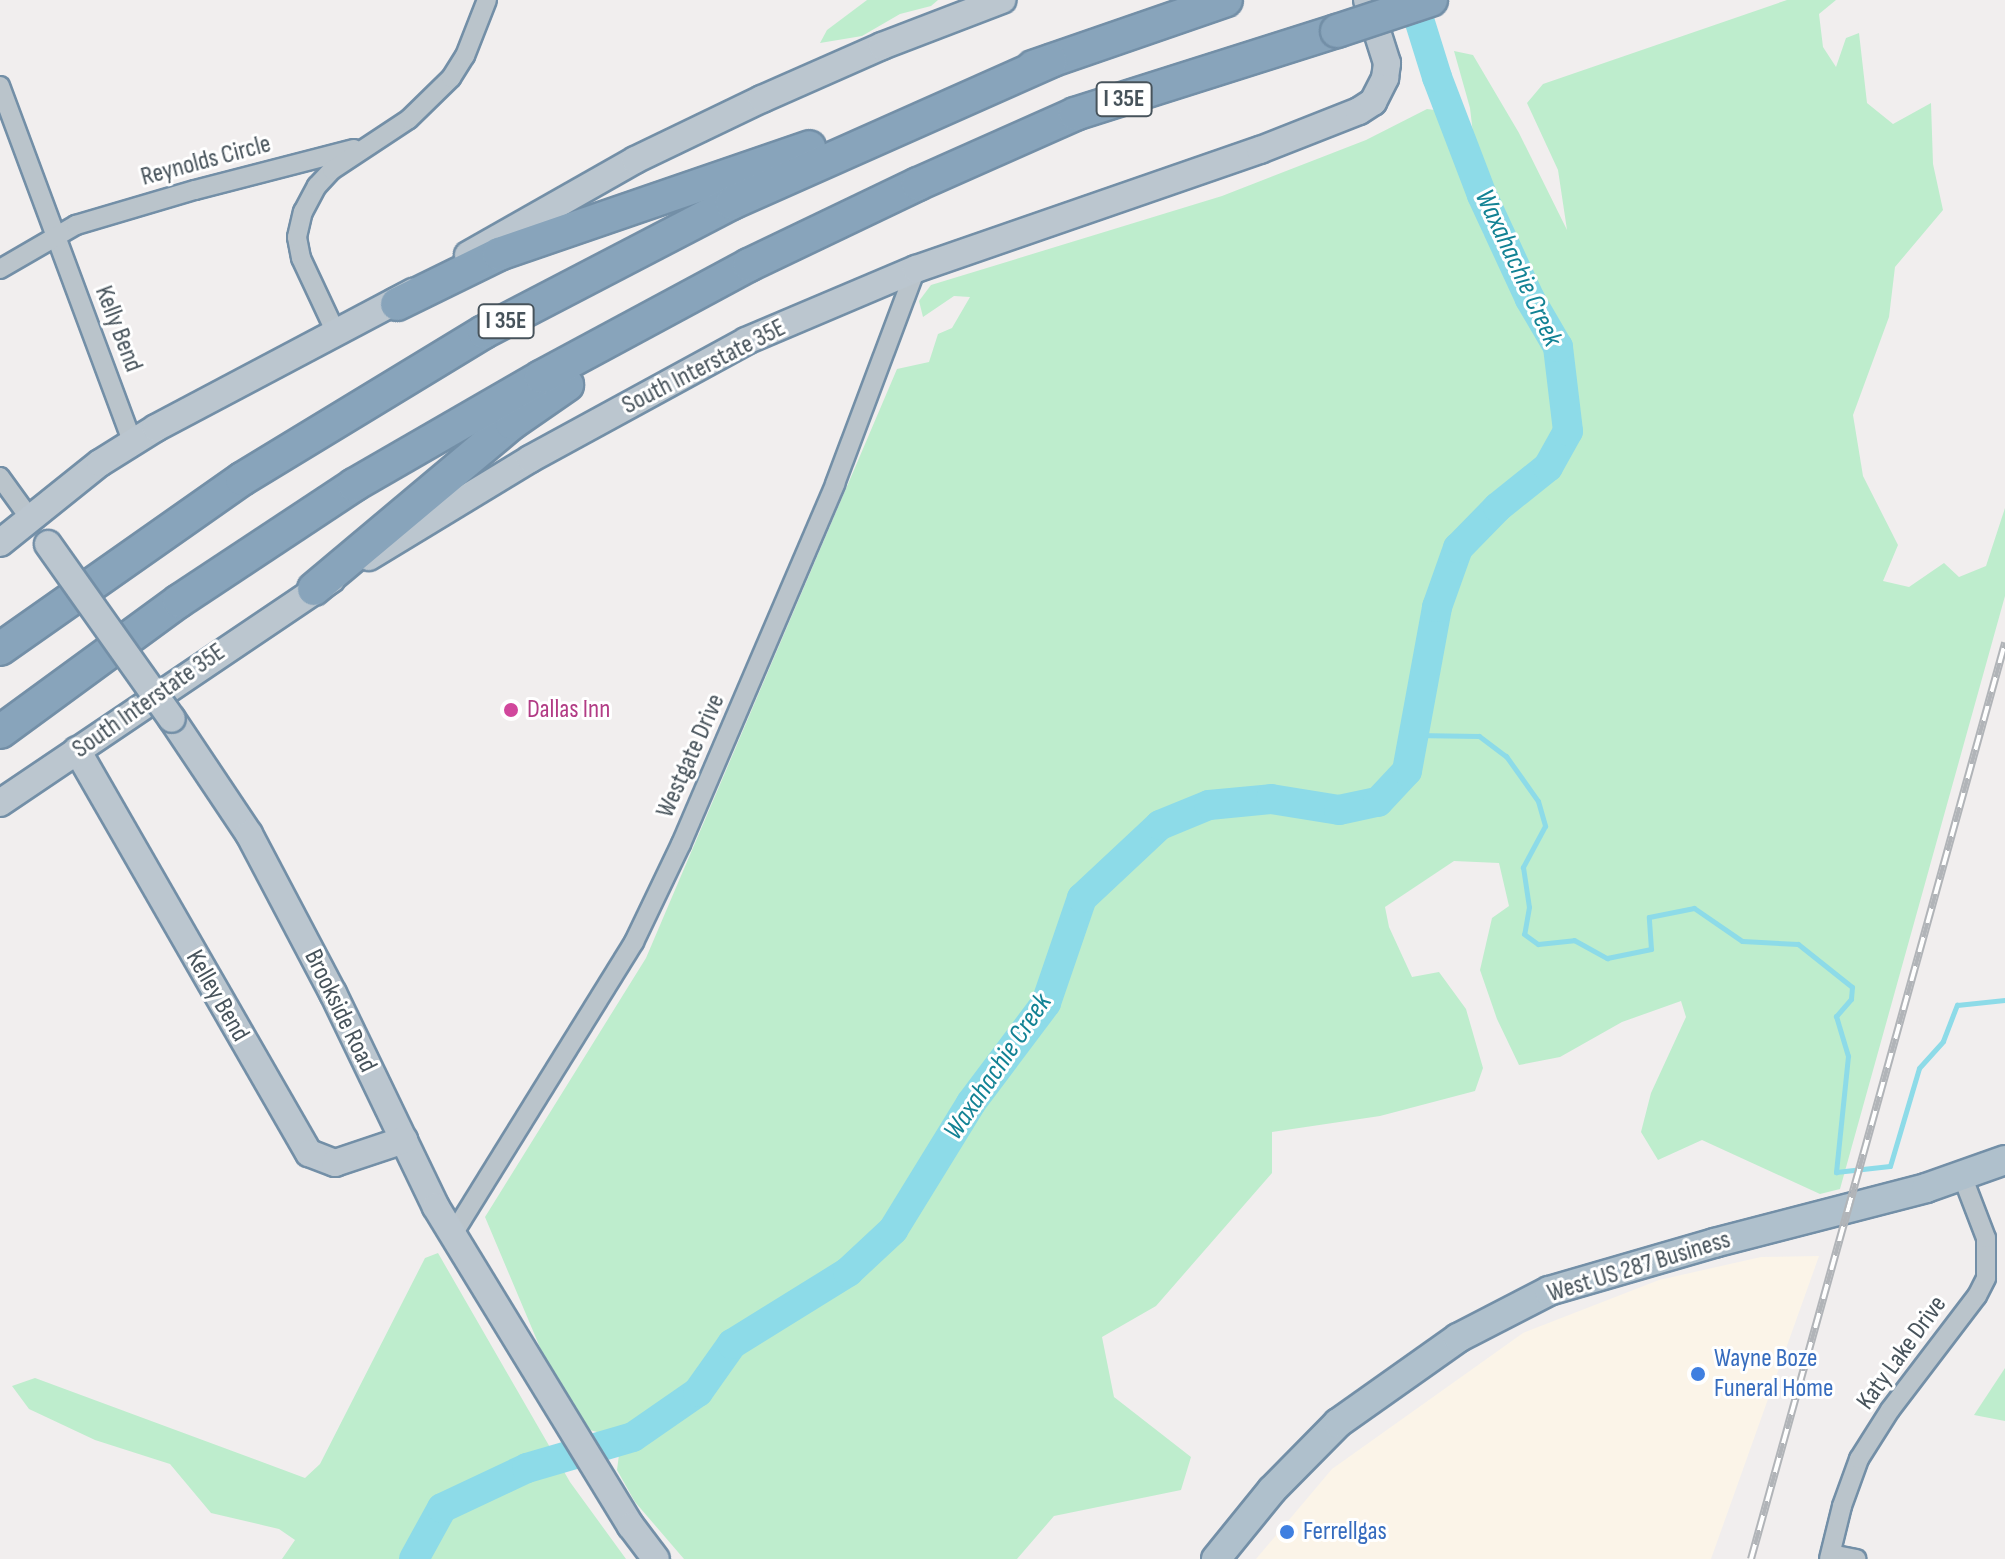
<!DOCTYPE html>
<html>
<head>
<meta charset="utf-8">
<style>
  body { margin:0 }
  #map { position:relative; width:2005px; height:1559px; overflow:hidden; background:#f1eeee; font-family:"Sofia Sans Condensed",sans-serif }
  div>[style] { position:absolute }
  .commercial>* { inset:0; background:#fbf4e8 }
  .green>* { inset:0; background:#beedcd }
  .stream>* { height:5px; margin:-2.5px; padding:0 2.5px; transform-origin:2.5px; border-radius:2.5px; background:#8ddbe8 }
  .river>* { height:30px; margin:-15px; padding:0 15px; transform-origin:15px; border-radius:15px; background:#8ddbe8 }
  .roads { filter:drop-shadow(2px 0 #738fa7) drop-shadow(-2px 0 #738fa7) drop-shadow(0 2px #738fa7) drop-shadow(0 -2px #738fa7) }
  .street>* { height:18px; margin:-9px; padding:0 9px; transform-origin:9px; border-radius:9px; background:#bac4cb }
  .secondary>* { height:26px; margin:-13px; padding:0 13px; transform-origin:13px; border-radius:13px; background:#bbc6cf }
  .primary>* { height:28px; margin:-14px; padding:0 14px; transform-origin:14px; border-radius:14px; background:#afc0cc }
  .highway>* { height:32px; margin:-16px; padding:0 16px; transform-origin:16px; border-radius:16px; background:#88a4bb }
  .rail>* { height:8px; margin-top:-4px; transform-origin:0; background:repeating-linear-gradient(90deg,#fff 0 15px,#b1b4b8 0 30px); box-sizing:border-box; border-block:2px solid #b1b4b8 }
  .bridges { filter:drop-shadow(2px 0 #738fa7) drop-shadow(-2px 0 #738fa7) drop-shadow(0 2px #738fa7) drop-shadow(0 -2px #738fa7) }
  .secondary-bridge>* { height:26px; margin:-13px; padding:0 13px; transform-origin:13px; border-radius:13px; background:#bbc6cf }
  .highway-bridge>* { height:32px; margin:-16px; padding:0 16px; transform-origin:16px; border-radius:16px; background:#88a4bb }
  .dots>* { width:22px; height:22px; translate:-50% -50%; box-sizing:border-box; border:4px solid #fff; border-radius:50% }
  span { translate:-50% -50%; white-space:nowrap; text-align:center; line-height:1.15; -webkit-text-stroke:6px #fff; paint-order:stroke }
  .shield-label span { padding:2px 6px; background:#fff; border:2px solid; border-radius:6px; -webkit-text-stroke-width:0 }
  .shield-label { font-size:24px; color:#47535b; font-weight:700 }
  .street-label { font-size:26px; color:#47535b }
  .hotel-label { font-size:26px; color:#b23c85 }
  .left { translate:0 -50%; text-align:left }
  .shop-label { font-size:26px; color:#366cbe }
  .water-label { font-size:28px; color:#128294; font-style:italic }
</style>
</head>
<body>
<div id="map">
  <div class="commercial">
    <i style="clip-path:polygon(1819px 1256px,1711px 1559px,1256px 1559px,1332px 1469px,1523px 1333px,1659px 1280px,1761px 1257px)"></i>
  </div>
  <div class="green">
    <i style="clip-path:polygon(867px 0,938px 0,931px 6px,900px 14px,862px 36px,820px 43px,827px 30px)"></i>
    <i style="clip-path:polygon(1787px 0,1836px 0,1819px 14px,1823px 47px,1836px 67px,1846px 38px,1859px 33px,1867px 103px,1893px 124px,1931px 103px,1933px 164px,1943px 210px,1895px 267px,1889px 317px,1853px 415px,1863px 476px,1898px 545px,1883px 581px,1909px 587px,1944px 563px,1959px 577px,1986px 566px,2005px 508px,2005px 596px,1840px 1189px,1820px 1194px,1702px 1140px,1658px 1160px,1641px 1132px,1651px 1093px,1686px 1017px,1681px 1001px,1622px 1022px,1560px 1057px,1519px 1065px,1497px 1019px,1480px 970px,1492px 918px,1509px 906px,1499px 863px,1454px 861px,1385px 907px,1389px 927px,1412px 977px,1439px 972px,1466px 1009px,1483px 1068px,1475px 1091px,1380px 1116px,1272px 1132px,1272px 1173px,1156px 1306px,1102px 1337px,1114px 1397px,1191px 1457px,1181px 1490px,1054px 1516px,1017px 1559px,684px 1559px,635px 1502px,617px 1470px,621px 1439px,583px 1428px,547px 1364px,485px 1217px,646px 958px,897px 369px,929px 362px,938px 334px,952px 328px,970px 297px,954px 296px,923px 317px,919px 301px,931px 285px,1222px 196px,1366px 140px,1427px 109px,1442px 111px,1484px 235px,1518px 278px,1501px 214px,1476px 159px,1470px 108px,1454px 51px,1473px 55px,1519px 133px,1567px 230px,1558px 170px,1527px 103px,1543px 84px)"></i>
    <i style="clip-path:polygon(438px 1253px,570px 1482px,626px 1559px,282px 1559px,295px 1540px,279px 1529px,211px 1513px,170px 1464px,95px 1440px,29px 1409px,12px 1386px,35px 1378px,305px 1478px,320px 1464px,425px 1258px)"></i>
    <i style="clip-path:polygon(2005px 1368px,2005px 1421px,1974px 1415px)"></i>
  </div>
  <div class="stream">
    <i style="left:1415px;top:735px;width:64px;rotate:0.9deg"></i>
    <i style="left:1479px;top:736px;width:34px;rotate:37deg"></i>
    <i style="left:1506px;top:756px;width:55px;rotate:54.6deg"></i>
    <i style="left:1538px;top:801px;width:26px;rotate:74deg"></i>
    <i style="left:1545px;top:826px;width:47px;rotate:118.2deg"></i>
    <i style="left:1523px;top:867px;width:40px;rotate:81.5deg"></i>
    <i style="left:1529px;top:907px;width:27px;rotate:100deg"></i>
    <i style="left:1524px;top:934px;width:17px;rotate:36deg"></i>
    <i style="left:1538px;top:944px;width:36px;rotate:-6deg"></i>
    <i style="left:1574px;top:940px;width:38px;rotate:29deg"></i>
    <i style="left:1607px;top:958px;width:45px;rotate:-11.6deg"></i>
    <i style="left:1651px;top:949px;width:32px;rotate:-94deg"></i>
    <i style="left:1649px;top:917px;width:46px;rotate:-11.3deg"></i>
    <i style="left:1694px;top:908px;width:58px;rotate:34.5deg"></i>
    <i style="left:1742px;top:941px;width:56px;rotate:3.1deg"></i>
    <i style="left:1798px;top:944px;width:69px;rotate:38.5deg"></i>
    <i style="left:1852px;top:987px;width:12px;rotate:95deg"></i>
    <i style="left:1851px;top:999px;width:23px;rotate:131deg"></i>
    <i style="left:1836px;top:1016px;width:42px;rotate:73.3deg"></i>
    <i style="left:1848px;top:1056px;width:117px;rotate:95.9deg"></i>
    <i style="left:1836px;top:1172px;width:54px;rotate:-6.3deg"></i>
    <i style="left:1890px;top:1166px;width:102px;rotate:-73.5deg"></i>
    <i style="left:1919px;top:1068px;width:36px;rotate:-48deg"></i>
    <i style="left:1943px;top:1041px;width:39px;rotate:-69deg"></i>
    <i style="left:1957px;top:1005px;width:48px;rotate:-5.9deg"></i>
  </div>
  <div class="river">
    <i style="left:414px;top:1559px;width:58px;rotate:-61.2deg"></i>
    <i style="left:442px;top:1508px;width:94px;rotate:-25.2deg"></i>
    <i style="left:527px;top:1468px;width:110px;rotate:-16.3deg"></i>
    <i style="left:633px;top:1437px;width:79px;rotate:-34.7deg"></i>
    <i style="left:698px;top:1392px;width:59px;rotate:-54.7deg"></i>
    <i style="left:732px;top:1344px;width:137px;rotate:-31.8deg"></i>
    <i style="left:848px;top:1272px;width:62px;rotate:-43deg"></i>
    <i style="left:893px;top:1230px;width:149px;rotate:-58.4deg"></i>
    <i style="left:971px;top:1103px;width:125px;rotate:-53.1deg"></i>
    <i style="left:1046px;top:1003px;width:111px;rotate:-71.1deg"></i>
    <i style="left:1082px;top:898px;width:107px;rotate:-43.1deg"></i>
    <i style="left:1160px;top:825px;width:53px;rotate:-22.2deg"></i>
    <i style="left:1209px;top:805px;width:62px;rotate:-5.5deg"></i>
    <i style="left:1271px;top:799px;width:69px;rotate:9.2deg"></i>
    <i style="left:1339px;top:810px;width:40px;rotate:-12deg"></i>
    <i style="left:1378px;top:802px;width:42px;rotate:-46.9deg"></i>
    <i style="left:1407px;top:771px;width:167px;rotate:-79.6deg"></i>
    <i style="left:1437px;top:607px;width:63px;rotate:-70.4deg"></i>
    <i style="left:1458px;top:548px;width:57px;rotate:-45.7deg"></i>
    <i style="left:1498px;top:507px;width:64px;rotate:-38.7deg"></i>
    <i style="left:1548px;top:467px;width:41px;rotate:-60.9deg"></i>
    <i style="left:1568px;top:431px;width:85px;rotate:-96.8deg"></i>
    <i style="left:1558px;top:347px;width:56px;rotate:-120.3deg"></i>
    <i style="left:1530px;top:299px;width:115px;rotate:-114.8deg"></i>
    <i style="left:1482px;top:195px;width:126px;rotate:-110.9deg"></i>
    <i style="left:1437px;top:77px;width:81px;rotate:-107.3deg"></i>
  </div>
  <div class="roads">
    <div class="street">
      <i style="left:0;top:86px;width:381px;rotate:69.6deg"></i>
      <i style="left:0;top:269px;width:88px;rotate:-30.1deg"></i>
      <i style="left:76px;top:225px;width:124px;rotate:-16.4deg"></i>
      <i style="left:195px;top:190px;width:164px;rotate:-14.5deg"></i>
      <i style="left:337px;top:335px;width:85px;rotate:-115.1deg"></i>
      <i style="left:301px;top:258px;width:21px;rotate:-101deg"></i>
      <i style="left:297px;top:237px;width:26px;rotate:-77deg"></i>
      <i style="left:303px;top:212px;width:30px;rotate:-62deg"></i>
      <i style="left:317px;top:186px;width:22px;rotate:-47deg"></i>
      <i style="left:332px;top:170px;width:92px;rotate:-33.5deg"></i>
      <i style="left:409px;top:119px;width:59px;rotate:-44.3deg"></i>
      <i style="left:451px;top:78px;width:26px;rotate:-58deg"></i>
      <i style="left:465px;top:56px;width:60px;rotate:-68.6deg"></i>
      <i style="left:0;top:477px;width:49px;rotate:54.1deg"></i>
      <i style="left:453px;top:1234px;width:344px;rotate:-58.2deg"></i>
      <i style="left:634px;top:942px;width:109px;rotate:-64.4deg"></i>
      <i style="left:681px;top:844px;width:392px;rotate:-66.8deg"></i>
      <i style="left:835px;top:484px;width:230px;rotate:-69.4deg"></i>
      <i style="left:1831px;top:1554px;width:26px;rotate:11deg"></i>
      <i style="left:1829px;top:1559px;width:55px;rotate:-76.2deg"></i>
      <i style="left:1842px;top:1506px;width:50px;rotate:-70.1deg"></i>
      <i style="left:1859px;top:1459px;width:58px;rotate:-57.7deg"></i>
      <i style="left:1890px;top:1410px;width:143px;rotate:-52.7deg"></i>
      <i style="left:1977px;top:1296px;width:20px;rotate:-63deg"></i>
      <i style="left:1986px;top:1278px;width:40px;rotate:-90deg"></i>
      <i style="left:1986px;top:1238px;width:64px;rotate:-111deg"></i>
    </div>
    <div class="secondary">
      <i style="left:468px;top:255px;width:192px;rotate:-29.6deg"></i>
      <i style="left:635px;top:160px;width:141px;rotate:-25.7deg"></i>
      <i style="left:762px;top:99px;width:131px;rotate:-23.8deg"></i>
      <i style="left:882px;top:46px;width:129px;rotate:-21deg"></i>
      <i style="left:0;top:543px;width:128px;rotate:-38.7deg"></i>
      <i style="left:100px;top:463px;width:66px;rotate:-32deg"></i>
      <i style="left:156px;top:428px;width:291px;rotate:-27.9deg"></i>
      <i style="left:369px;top:557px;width:188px;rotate:-31.3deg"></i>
      <i style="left:530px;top:459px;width:246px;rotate:-28.6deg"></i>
      <i style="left:746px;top:341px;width:185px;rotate:-23deg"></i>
      <i style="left:916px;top:269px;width:364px;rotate:-19.1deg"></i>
      <i style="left:1260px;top:150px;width:106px;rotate:-21.5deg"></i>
      <i style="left:1359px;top:111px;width:17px;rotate:-33deg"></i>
      <i style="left:1373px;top:102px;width:27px;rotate:-63deg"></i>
      <i style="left:1385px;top:78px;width:15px;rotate:-82deg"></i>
      <i style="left:1387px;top:63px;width:66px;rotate:-107.6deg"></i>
      <i style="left:172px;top:719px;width:138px;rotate:56.2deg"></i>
      <i style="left:249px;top:834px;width:180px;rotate:62.2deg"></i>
      <i style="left:333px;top:993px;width:237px;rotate:64.3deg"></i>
      <i style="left:436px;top:1207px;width:374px;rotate:58.6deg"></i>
      <i style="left:631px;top:1526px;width:41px;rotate:52.9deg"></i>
      <i style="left:77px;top:750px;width:465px;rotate:60.1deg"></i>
      <i style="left:309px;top:1153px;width:28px;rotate:21deg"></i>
      <i style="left:335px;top:1163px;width:73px;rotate:-18.4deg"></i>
      <i style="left:0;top:803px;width:400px;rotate:-34deg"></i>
    </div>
    <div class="primary">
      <i style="left:1216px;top:1559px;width:89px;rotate:-50.9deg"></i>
      <i style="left:1272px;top:1490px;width:94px;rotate:-45.4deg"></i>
      <i style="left:1338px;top:1423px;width:147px;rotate:-35.3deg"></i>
      <i style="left:1458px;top:1338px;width:102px;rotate:-27.3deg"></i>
      <i style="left:1549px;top:1291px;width:172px;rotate:-16.2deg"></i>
      <i style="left:1714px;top:1243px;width:219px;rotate:-14.5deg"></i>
      <i style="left:1926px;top:1188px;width:84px;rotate:-19.5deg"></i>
    </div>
    <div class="highway">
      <i style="left:1033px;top:67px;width:204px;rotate:-19.1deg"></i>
      <i style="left:397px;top:304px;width:114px;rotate:-26.1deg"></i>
      <i style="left:499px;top:254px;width:328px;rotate:-19deg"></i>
      <i style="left:314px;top:589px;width:258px;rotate:-40deg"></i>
      <i style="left:512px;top:423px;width:67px;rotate:-34.6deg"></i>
      <i style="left:0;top:649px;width:296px;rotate:-35.1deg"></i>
      <i style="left:242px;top:479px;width:283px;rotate:-31.3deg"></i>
      <i style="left:484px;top:332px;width:280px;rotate:-27.5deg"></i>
      <i style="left:732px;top:203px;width:349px;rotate:-24deg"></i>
      <i style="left:0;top:732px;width:222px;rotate:-36.2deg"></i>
      <i style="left:179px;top:601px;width:210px;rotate:-33.5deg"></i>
      <i style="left:354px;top:485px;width:216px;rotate:-30deg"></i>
      <i style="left:541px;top:377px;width:236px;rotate:-28.3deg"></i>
      <i style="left:749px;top:265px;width:187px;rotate:-25.6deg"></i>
      <i style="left:918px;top:184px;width:172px;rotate:-24deg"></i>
      <i style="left:1075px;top:114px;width:275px;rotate:-17.6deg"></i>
    </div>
  </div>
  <div class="rail">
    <i style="left:1751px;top:1559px;width:951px;rotate:-74.5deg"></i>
  </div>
  <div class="bridges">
    <div class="secondary-bridge">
      <i style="left:48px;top:544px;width:214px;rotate:54.7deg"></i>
    </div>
    <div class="highway-bridge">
      <i style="left:1337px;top:31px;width:99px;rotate:-18.3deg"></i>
    </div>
  </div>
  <div class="dots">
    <i style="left:511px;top:710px;background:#d1479c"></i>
    <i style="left:1698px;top:1374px;background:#3f7fe0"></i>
    <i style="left:1287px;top:1532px;background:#3f7fe0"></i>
  </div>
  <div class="shield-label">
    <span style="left:1124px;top:99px">I 35E</span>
    <span style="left:506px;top:321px">I 35E</span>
  </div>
  <div class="street-label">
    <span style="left:206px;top:161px;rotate:-15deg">Reynolds Circle</span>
    <span style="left:118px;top:329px;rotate:69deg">Kelly Bend</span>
    <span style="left:704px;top:367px;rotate:-27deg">South Interstate 35E</span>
    <span style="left:149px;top:701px;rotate:-35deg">South Interstate 35E</span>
    <span style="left:691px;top:756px;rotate:-66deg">Westgate Drive</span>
    <span style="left:217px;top:996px;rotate:60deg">Kelley Bend</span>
    <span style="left:340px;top:1011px;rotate:64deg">Brookside Road</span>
    <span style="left:1639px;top:1267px;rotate:-17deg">West US 287 Business</span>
    <span style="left:1902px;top:1353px;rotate:-54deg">Katy Lake Drive</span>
  </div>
  <div class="hotel-label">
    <span class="left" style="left:527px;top:710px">Dallas Inn</span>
  </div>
  <div class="shop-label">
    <span class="left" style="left:1714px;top:1374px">Wayne Boze<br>Funeral Home</span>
    <span class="left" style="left:1303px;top:1532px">Ferrellgas</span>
  </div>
  <div class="water-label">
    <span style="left:1518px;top:268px;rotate:65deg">Waxahachie Creek</span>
    <span style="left:998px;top:1067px;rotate:-56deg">Waxahachie Creek</span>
  </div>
</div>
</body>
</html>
